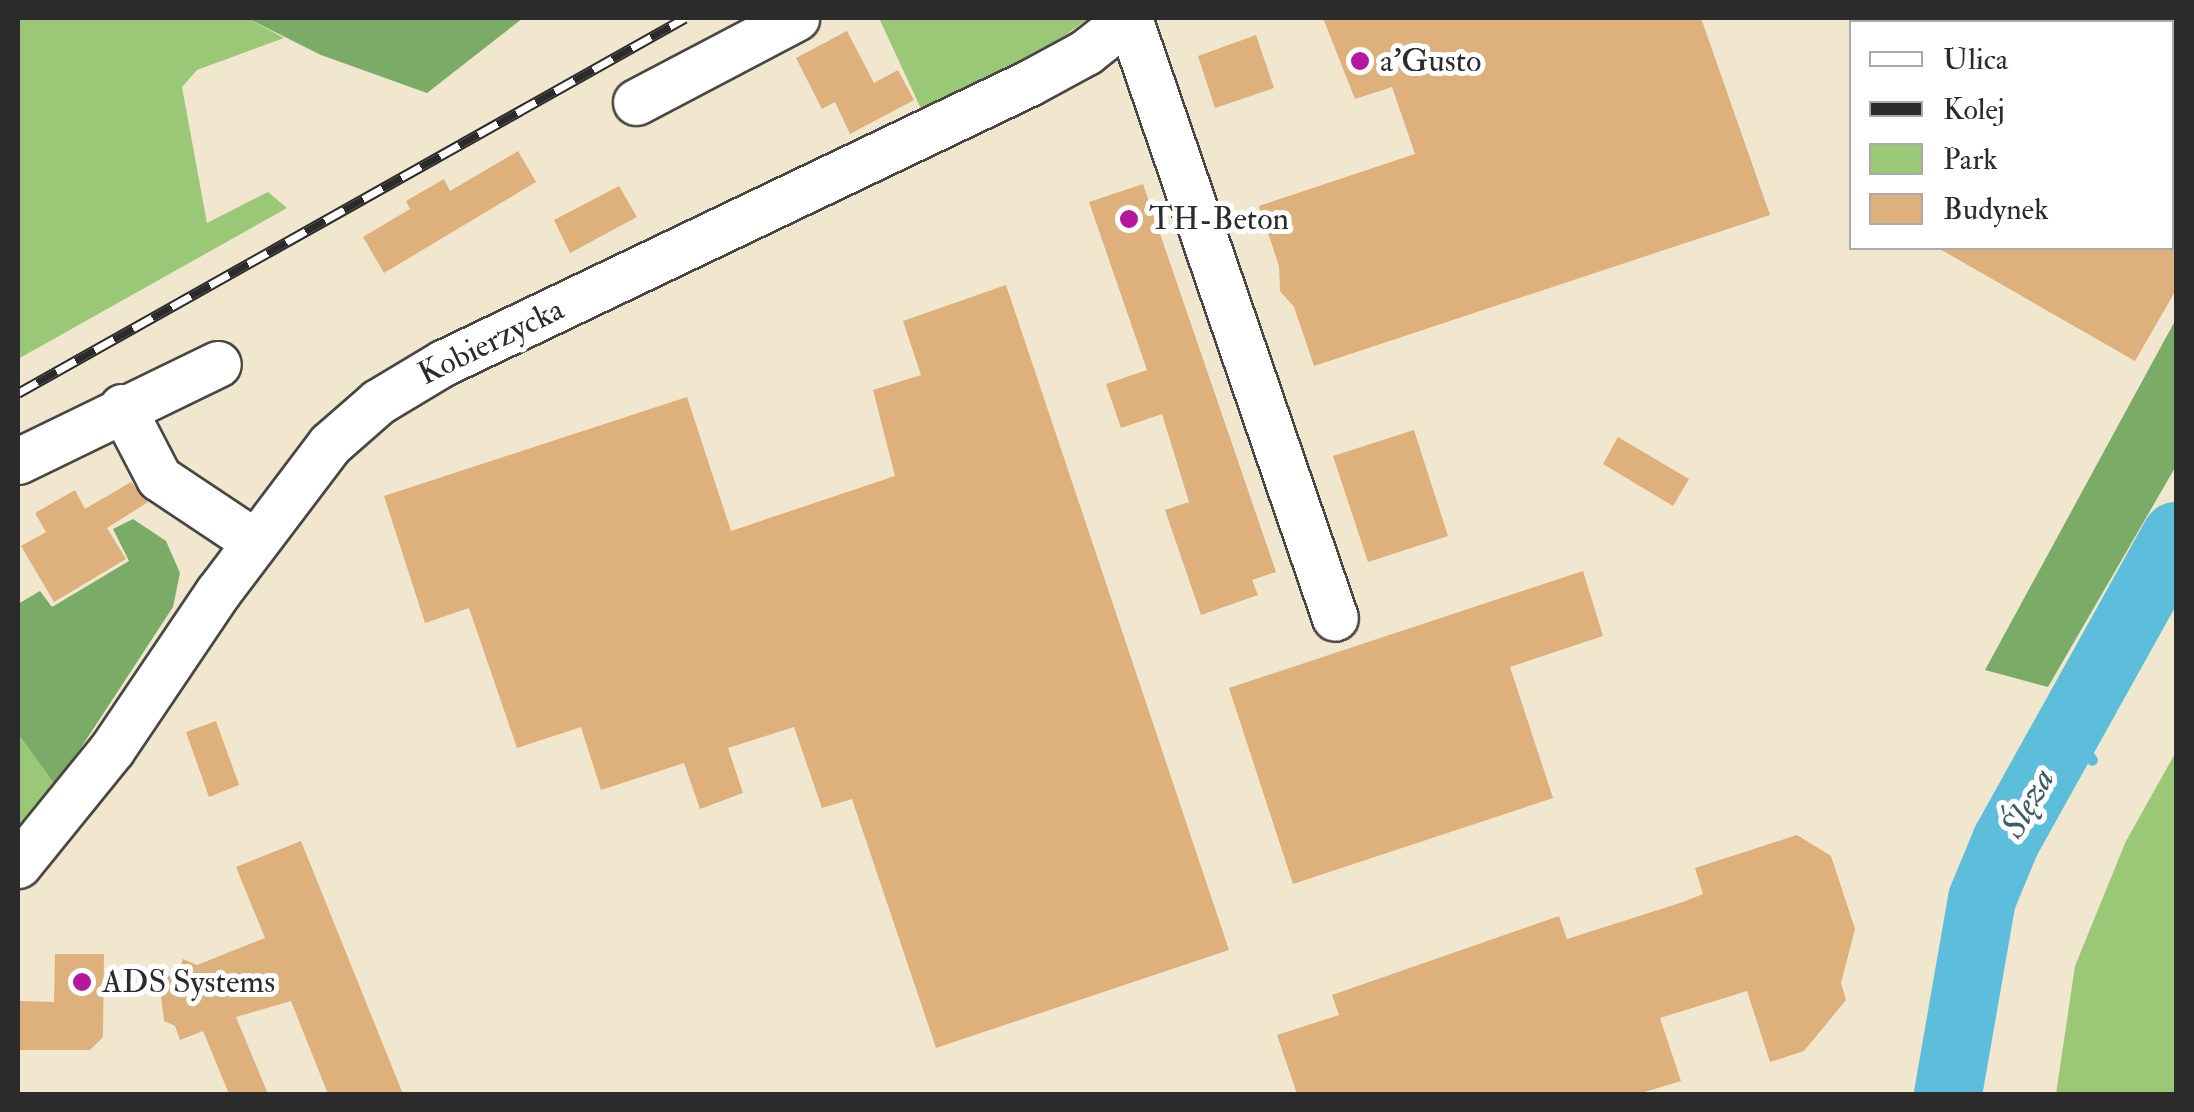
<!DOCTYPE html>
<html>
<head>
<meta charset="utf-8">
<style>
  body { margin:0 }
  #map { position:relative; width:2194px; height:1112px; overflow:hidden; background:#f1e7ce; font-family:"IM FELL Double Pica",serif }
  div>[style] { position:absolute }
  .green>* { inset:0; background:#9ac876 }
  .forest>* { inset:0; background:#7bac67 }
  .stream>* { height:11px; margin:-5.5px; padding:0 5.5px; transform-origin:5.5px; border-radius:5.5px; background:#5dbedb }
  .river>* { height:68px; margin:-34px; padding:0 34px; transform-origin:34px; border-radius:34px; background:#5dbedb }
  .building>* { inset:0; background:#deb07c }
  .roads { filter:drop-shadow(2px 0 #494743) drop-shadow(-2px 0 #494743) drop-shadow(0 2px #494743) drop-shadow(0 -2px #494743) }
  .minor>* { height:45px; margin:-22.5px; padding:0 22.5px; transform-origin:22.5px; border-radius:22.5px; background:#fff }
  .rail>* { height:11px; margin-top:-5.5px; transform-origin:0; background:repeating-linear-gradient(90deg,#fff 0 22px,#2b2b2b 0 44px); box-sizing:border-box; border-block:2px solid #2b2b2b }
  .dots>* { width:28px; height:28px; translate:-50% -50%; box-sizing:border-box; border:5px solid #fff; border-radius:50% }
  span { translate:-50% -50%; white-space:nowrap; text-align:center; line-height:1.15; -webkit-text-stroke:10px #fff; paint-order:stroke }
  .poi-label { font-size:32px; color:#2b2b2b }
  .left { translate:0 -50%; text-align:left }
  .street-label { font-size:32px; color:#2b2b2b }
  .water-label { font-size:35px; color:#3c5e69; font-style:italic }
  .frame { position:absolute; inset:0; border:20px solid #2b2b2b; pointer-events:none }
  .legend { position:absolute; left:1849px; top:20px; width:325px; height:230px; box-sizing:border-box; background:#fff; border:2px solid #aaa; margin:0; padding:12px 18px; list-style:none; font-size:30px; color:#2b2b2b }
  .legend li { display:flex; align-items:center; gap:20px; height:50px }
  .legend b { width:50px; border:2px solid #aaa }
</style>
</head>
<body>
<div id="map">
  <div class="green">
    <i style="clip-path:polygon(18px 18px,247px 18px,284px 38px,197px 70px,182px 87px,207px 223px,268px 192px,287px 208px,18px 359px)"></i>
    <i style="clip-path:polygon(879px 18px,1089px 18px,1051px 46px,923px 113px)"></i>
    <i style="clip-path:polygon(18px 734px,56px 786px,18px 831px)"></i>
    <i style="clip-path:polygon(2176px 752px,2176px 1094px,2056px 1094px,2075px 966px,2126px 841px)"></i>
  </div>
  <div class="forest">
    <i style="clip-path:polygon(247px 18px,523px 18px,427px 93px,321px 55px)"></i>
    <i style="clip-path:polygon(2176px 319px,2176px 466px,2048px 687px,1985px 670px)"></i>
    <i style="clip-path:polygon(133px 519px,166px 541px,180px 573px,173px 607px,56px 786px,18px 734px,18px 604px,40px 591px,52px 607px,129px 561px,113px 529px)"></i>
  </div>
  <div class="stream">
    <i style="left:2069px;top:727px;width:40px;rotate:55.1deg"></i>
  </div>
  <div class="river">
    <i style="left:1948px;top:1094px;width:198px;rotate:-80.1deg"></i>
    <i style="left:1982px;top:899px;width:63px;rotate:-67.5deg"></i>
    <i style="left:2006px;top:841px;width:349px;rotate:-60.9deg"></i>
  </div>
  <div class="building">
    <i style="clip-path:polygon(1323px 18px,1701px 18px,1770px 215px,1314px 366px,1294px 307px,1280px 291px,1279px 266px,1259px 206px,1415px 154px,1392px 87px,1355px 99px)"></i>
    <i style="clip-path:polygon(847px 31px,874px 83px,898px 70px,914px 100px,850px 134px,835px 102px,822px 109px,796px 58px)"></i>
    <i style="clip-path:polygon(1256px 35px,1274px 88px,1215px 108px,1198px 56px)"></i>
    <i style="clip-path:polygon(518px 151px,536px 182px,384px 273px,363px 237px,410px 209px,406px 201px,444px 179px,450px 191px)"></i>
    <i style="clip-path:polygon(1143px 184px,1276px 572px,1252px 580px,1258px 595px,1201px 615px,1165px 510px,1189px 502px,1162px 414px,1121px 428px,1106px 384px,1147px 370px,1089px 202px)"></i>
    <i style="clip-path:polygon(619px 186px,637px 217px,570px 253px,554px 220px)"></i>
    <i style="clip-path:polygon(1938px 248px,2176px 248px,2176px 290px,2135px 361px)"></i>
    <i style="clip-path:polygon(1006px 285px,1229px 950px,936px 1048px,852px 799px,822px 808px,794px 727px,728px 748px,743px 793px,700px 809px,684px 763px,601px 790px,581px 727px,517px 748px,469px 608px,425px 623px,384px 496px,687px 397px,731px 531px,895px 476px,873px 390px,921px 375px,903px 321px)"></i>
    <i style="clip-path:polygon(1414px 430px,1448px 536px,1368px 562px,1333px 456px)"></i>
    <i style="clip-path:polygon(1618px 437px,1689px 479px,1673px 506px,1603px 464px)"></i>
    <i style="clip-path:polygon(131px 482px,148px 502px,107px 528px,126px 559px,54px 602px,21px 546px,46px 532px,35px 513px,75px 490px,85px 509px)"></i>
    <i style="clip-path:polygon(1583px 571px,1603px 636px,1510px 667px,1553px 798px,1293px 884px,1229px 688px)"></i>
    <i style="clip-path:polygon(216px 721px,239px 785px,209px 797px,186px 732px)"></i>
    <i style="clip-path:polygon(1797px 835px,1831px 856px,1855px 929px,1841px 983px,1846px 1000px,1804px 1051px,1770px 1062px,1747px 991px,1660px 1018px,1681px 1081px,1638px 1094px,1297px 1094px,1277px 1035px,1339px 1015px,1332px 995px,1559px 916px,1567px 939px,1683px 902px,1703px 894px,1695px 868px)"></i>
    <i style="clip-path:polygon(301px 841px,403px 1094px,328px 1094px,291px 1001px,236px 1017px,268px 1094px,229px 1094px,203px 1031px,180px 1040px,175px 1026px,164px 1021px,159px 980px,178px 972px,183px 959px,197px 965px,265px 938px,236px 867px)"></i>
    <i style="clip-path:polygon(55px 954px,104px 954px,103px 1037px,90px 1050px,18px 1050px,18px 1001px,54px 1002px)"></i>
  </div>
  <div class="roads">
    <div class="minor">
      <i style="left:1129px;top:18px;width:634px;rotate:71.05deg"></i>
      <i style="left:636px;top:102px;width:181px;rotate:-27.7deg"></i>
      <i style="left:122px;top:407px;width:80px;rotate:62.5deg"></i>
      <i style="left:159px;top:478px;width:115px;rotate:33.7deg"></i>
      <i style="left:18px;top:461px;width:222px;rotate:-25.9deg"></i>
      <i style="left:18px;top:865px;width:149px;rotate:-51deg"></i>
      <i style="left:112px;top:749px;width:189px;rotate:-56deg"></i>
      <i style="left:218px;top:592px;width:186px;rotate:-52.9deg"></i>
      <i style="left:330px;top:444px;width:64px;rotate:-41.2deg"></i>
      <i style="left:378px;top:402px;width:76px;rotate:-31deg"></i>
      <i style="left:443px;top:363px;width:649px;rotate:-25.54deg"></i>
      <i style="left:1029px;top:83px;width:65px;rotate:-28.5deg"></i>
      <i style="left:1086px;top:52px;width:55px;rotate:-38.3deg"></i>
    </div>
  </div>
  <div class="rail">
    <i style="left:18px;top:393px;width:765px;rotate:-29.35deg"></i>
  </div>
  <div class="dots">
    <i style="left:1360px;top:61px;background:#b5179e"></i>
    <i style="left:1129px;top:219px;background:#b5179e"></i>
    <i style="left:82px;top:982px;background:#b5179e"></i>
  </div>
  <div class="poi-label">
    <span class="left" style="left:1380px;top:61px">a'Gusto</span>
    <span class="left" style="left:1149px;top:219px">TH-Beton</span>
    <span class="left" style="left:102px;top:982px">ADS Systems</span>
  </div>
  <div class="street-label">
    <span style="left:491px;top:342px;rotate:-26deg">Kobierzycka</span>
  </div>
  <div class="water-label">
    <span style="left:2028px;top:803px;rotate:-61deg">Ślęza</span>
  </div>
  <div class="frame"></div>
  <ul class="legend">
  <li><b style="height:12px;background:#fff"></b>Ulica</li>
  <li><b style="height:12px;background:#2b2b2b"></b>Kolej</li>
  <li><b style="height:28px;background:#9ac876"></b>Park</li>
  <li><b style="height:28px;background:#deb07c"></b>Budynek</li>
  </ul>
</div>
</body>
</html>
